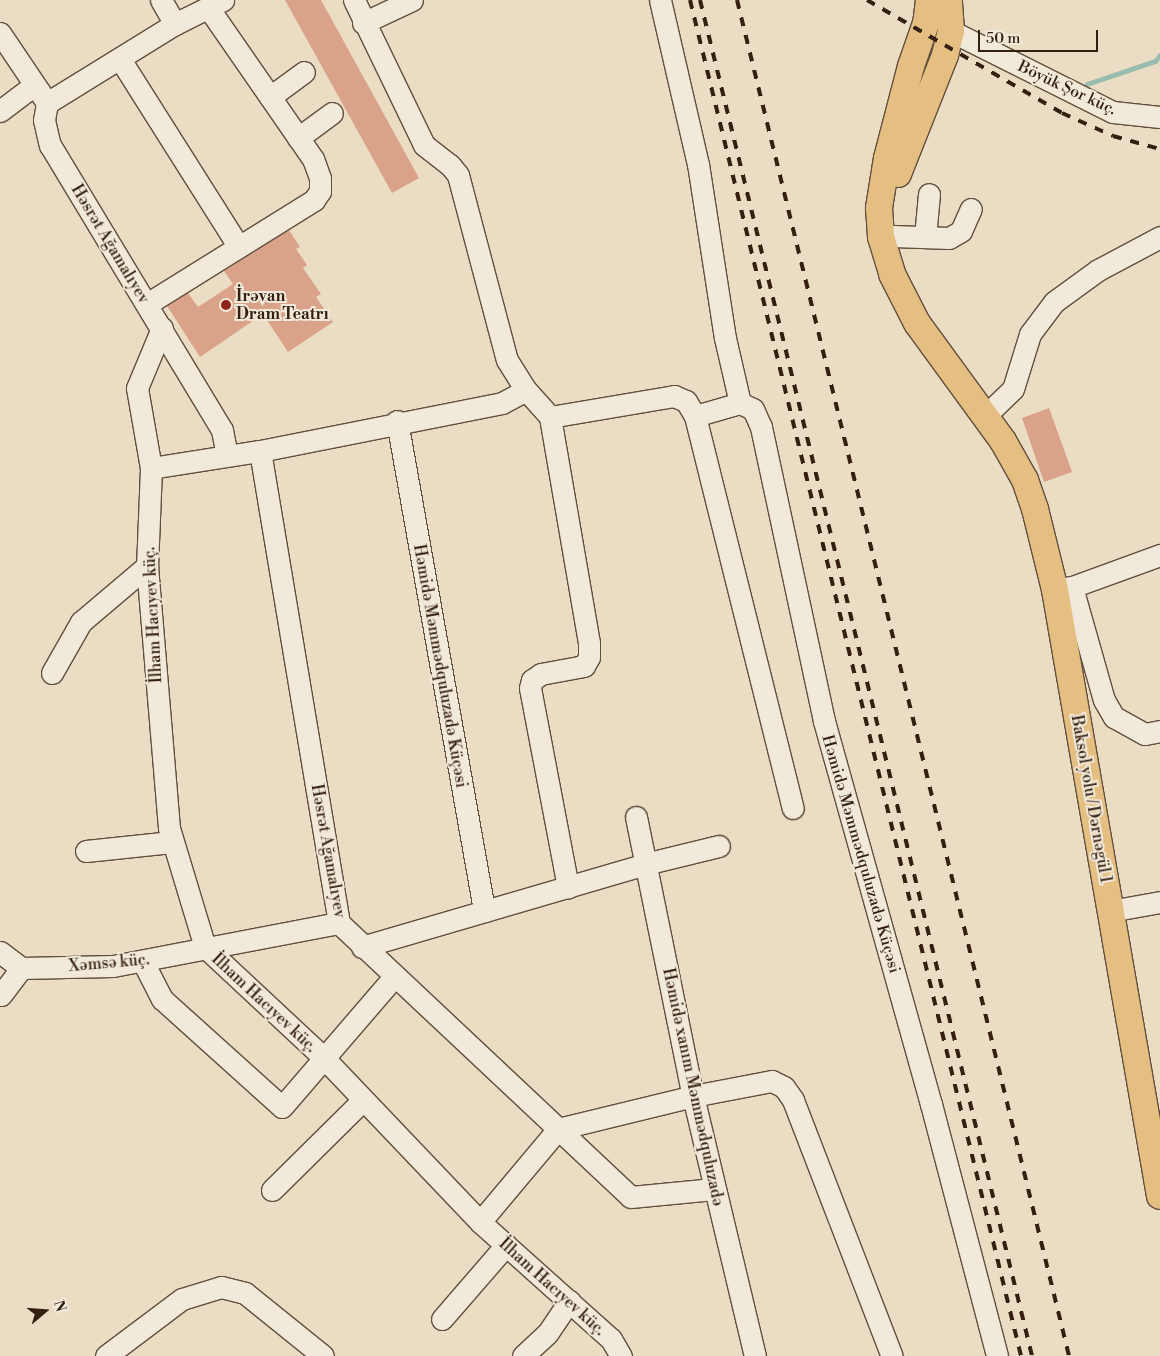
<!DOCTYPE html>
<html>
<head>
<meta charset="utf-8">
<style>
  body { margin:0 }
  #map { position:relative; width:1160px; height:1356px; overflow:hidden; background:#eaddc4; font-family:"Libre Bodoni",serif }
  div>[style] { position:absolute }
  .stream>* { height:5px; margin:-2.5px; padding:0 2.5px; transform-origin:2.5px; border-radius:2.5px; background:#98bcaf }
  .building>* { inset:0; background:#daa288 }
  .roads { filter:drop-shadow(1px 0 #624e3d) drop-shadow(-1px 0 #624e3d) drop-shadow(0 1px #624e3d) drop-shadow(0 -1px #624e3d) }
  .minor>* { height:21px; margin:-10.5px; padding:0 10.5px; transform-origin:10.5px; border-radius:10.5px; background:#f1e9d9 }
  .major>* { height:26px; margin:-13px; padding:0 13px; transform-origin:13px; border-radius:13px; background:#e5be82 }
  .rail>* { height:4px; margin-top:-2px; transform-origin:0; background:repeating-linear-gradient(90deg,#351f10 0 9px,transparent 0 18px) }
  .dots>* { width:14px; height:14px; translate:-50% -50%; box-sizing:border-box; border:2px solid #f1e9d9; border-radius:50% }
  span { translate:-50% -50%; white-space:nowrap; text-align:center; line-height:1.15; -webkit-text-stroke:4px #f1e9d9; paint-order:stroke }
  .street-label { font-size:16px; color:#351f10 }
  .poi-label { font-size:16px; color:#351f10; font-weight:700 }
  .left { translate:0 -50%; text-align:left }
  .north { position:absolute; left:20px; top:1286px; width:50px; height:50px; -webkit-text-stroke:4px #f1e9d9; paint-order:stroke; rotate:72deg; font-size:14px; font-weight:700; line-height:20px; text-align:center; color:#351f10 }
  .north::after { content:''; display:block; margin:auto; width:18px; height:22px; background:#351f10; clip-path:polygon(50% 0,100% 100%,50% 72%,0 100%) }
  .scale { position:absolute; left:978px; top:30px; width:120px; height:22px; box-sizing:border-box; border:2px solid #351f10; border-top:0; padding-left:6px; font-size:15px; line-height:18px; white-space:nowrap; color:#351f10; -webkit-text-stroke:4px #f1e9d9; paint-order:stroke }
</style>
</head>
<body>
<div id="map">
  <div class="stream">
    <i style="left:1087px;top:84px;width:72px;rotate:-18.7deg"></i>
    <i style="left:1155px;top:61px;width:8px;rotate:-50deg"></i>
  </div>
  <div class="building">
    <i style="clip-path:polygon(285px 0,321px 0,419px 178px,392px 193px)"></i>
    <i style="clip-path:polygon(289px 230px,300px 247px,296px 249px,307px 265px,303px 268px,321px 294px,316px 297px,333px 322px,288px 352px,263px 314px,200px 357px,167px 306px,188px 293px,198px 307px,233px 284px,224px 271px)"></i>
    <i style="clip-path:polygon(1049px 408px,1072px 472px,1044px 482px,1022px 418px)"></i>
  </div>
  <div class="roads">
    <div class="minor">
      <i style="left:161px;top:0;width:28px;rotate:60deg"></i>
      <i style="left:354px;top:0;width:161px;rotate:64.2deg"></i>
      <i style="left:424px;top:145px;width:33px;rotate:38deg"></i>
      <i style="left:450px;top:165px;width:13px;rotate:51deg"></i>
      <i style="left:458px;top:175px;width:191px;rotate:75.2deg"></i>
      <i style="left:507px;top:360px;width:36px;rotate:58deg"></i>
      <i style="left:526px;top:390px;width:36px;rotate:48deg"></i>
      <i style="left:550px;top:417px;width:228px;rotate:80.2deg"></i>
      <i style="left:589px;top:642px;width:15px;rotate:90deg"></i>
      <i style="left:589px;top:657px;width:10px;rotate:119deg"></i>
      <i style="left:584px;top:666px;width:44px;rotate:169.5deg"></i>
      <i style="left:541px;top:674px;width:11px;rotate:146deg"></i>
      <i style="left:532px;top:680px;width:8px;rotate:104deg"></i>
      <i style="left:530px;top:688px;width:203px;rotate:79.2deg"></i>
      <i style="left:660px;top:0;width:168px;rotate:77deg"></i>
      <i style="left:698px;top:164px;width:176px;rotate:81.2deg"></i>
      <i style="left:725px;top:338px;width:67px;rotate:77deg"></i>
      <i style="left:363px;top:23px;width:54px;rotate:-25.1deg"></i>
      <i style="left:951px;top:31px;width:181px;rotate:26.6deg"></i>
      <i style="left:1113px;top:112px;width:47px;rotate:6.1deg"></i>
      <i style="left:0;top:33px;width:84px;rotate:56.1deg"></i>
      <i style="left:47px;top:103px;width:17px;rotate:100deg"></i>
      <i style="left:44px;top:120px;width:26px;rotate:77deg"></i>
      <i style="left:50px;top:145px;width:333px;rotate:58.9deg"></i>
      <i style="left:222px;top:430px;width:26px;rotate:79deg"></i>
      <i style="left:120px;top:59px;width:222px;rotate:57.7deg"></i>
      <i style="left:270px;top:97px;width:42px;rotate:-36.3deg"></i>
      <i style="left:47px;top:103px;width:150px;rotate:-31.7deg"></i>
      <i style="left:175px;top:24px;width:54px;rotate:-26.6deg"></i>
      <i style="left:0;top:111px;width:41px;rotate:-37.1deg"></i>
      <i style="left:298px;top:138px;width:42px;rotate:-36.3deg"></i>
      <i style="left:893px;top:236px;width:56px;rotate:2deg"></i>
      <i style="left:949px;top:238px;width:14px;rotate:-30deg"></i>
      <i style="left:961px;top:231px;width:24px;rotate:-66deg"></i>
      <i style="left:925px;top:237px;width:43px;rotate:-84.7deg"></i>
      <i style="left:147px;top:304px;width:197px;rotate:-31.9deg"></i>
      <i style="left:314px;top:200px;width:11px;rotate:-56deg"></i>
      <i style="left:320px;top:191px;width:13px;rotate:-90deg"></i>
      <i style="left:320px;top:178px;width:20px;rotate:-110deg"></i>
      <i style="left:313px;top:159px;width:183px;rotate:-124.7deg"></i>
      <i style="left:162px;top:328px;width:65px;rotate:112.6deg"></i>
      <i style="left:137px;top:388px;width:81px;rotate:80.1deg"></i>
      <i style="left:151px;top:468px;width:98px;rotate:92.3deg"></i>
      <i style="left:147px;top:566px;width:263px;rotate:85.2deg"></i>
      <i style="left:169px;top:828px;width:124px;rotate:73.2deg"></i>
      <i style="left:205px;top:947px;width:163px;rotate:43deg"></i>
      <i style="left:324px;top:1058px;width:226px;rotate:46.4deg"></i>
      <i style="left:480px;top:1222px;width:176px;rotate:41.8deg"></i>
      <i style="left:611px;top:1339px;width:20px;rotate:60deg"></i>
      <i style="left:986px;top:415px;width:37px;rotate:-44deg"></i>
      <i style="left:1013px;top:389px;width:58px;rotate:-72.8deg"></i>
      <i style="left:1030px;top:334px;width:40px;rotate:-53deg"></i>
      <i style="left:1054px;top:302px;width:54px;rotate:-36deg"></i>
      <i style="left:1098px;top:270px;width:70px;rotate:-28deg"></i>
      <i style="left:695px;top:416px;width:47px;rotate:-16.1deg"></i>
      <i style="left:740px;top:403px;width:14px;rotate:25deg"></i>
      <i style="left:753px;top:409px;width:20px;rotate:66deg"></i>
      <i style="left:761px;top:427px;width:301px;rotate:77.9deg"></i>
      <i style="left:824px;top:721px;width:398px;rotate:74.4deg"></i>
      <i style="left:931px;top:1104px;width:260px;rotate:75.3deg"></i>
      <i style="left:550px;top:417px;width:126px;rotate:-9.6deg"></i>
      <i style="left:674px;top:396px;width:13px;rotate:23deg"></i>
      <i style="left:686px;top:401px;width:17px;rotate:59deg"></i>
      <i style="left:695px;top:416px;width:404px;rotate:76deg"></i>
      <i style="left:397px;top:421px;width:498px;rotate:79.9deg"></i>
      <i style="left:260px;top:451px;width:479px;rotate:80.5deg"></i>
      <i style="left:339px;top:923px;width:400px;rotate:43.2deg"></i>
      <i style="left:631px;top:1197px;width:83px;rotate:-5.5deg"></i>
      <i style="left:151px;top:468px;width:110px;rotate:-8.9deg"></i>
      <i style="left:260px;top:451px;width:247px;rotate:-11.2deg"></i>
      <i style="left:502px;top:403px;width:27px;rotate:-28deg"></i>
      <i style="left:1072px;top:587px;width:117px;rotate:74.2deg"></i>
      <i style="left:1104px;top:700px;width:20px;rotate:60deg"></i>
      <i style="left:1114px;top:717px;width:35px;rotate:29deg"></i>
      <i style="left:1145px;top:734px;width:15px;rotate:-11deg"></i>
      <i style="left:1059px;top:589px;width:13px;rotate:-9deg"></i>
      <i style="left:1072px;top:587px;width:94px;rotate:-20deg"></i>
      <i style="left:52px;top:673px;width:59px;rotate:-60.4deg"></i>
      <i style="left:81px;top:622px;width:87px;rotate:-40.3deg"></i>
      <i style="left:636px;top:817px;width:285px;rotate:78.5deg"></i>
      <i style="left:693px;top:1096px;width:267px;rotate:76.6deg"></i>
      <i style="left:86px;top:851px;width:86px;rotate:-6deg"></i>
      <i style="left:1110px;top:911px;width:51px;rotate:-10.2deg"></i>
      <i style="left:362px;top:947px;width:295px;rotate:-16.3deg"></i>
      <i style="left:645px;top:864px;width:76px;rotate:-13.7deg"></i>
      <i style="left:0;top:952px;width:26px;rotate:37deg"></i>
      <i style="left:21px;top:968px;width:92px;rotate:-1.2deg"></i>
      <i style="left:113px;top:966px;width:230px;rotate:-10.8deg"></i>
      <i style="left:143px;top:962px;width:42px;rotate:62.8deg"></i>
      <i style="left:162px;top:999px;width:161px;rotate:42deg"></i>
      <i style="left:282px;top:1107px;width:172px;rotate:-49.3deg"></i>
      <i style="left:1px;top:995px;width:34px;rotate:-53deg"></i>
      <i style="left:272px;top:1190px;width:128px;rotate:-44.7deg"></i>
      <i style="left:480px;top:1222px;width:121px;rotate:-50deg"></i>
      <i style="left:558px;top:1129px;width:139px;rotate:-13.7deg"></i>
      <i style="left:693px;top:1096px;width:80px;rotate:-10.8deg"></i>
      <i style="left:772px;top:1081px;width:13px;rotate:27deg"></i>
      <i style="left:784px;top:1087px;width:16px;rotate:55deg"></i>
      <i style="left:793px;top:1100px;width:274px;rotate:68.9deg"></i>
      <i style="left:442px;top:1319px;width:98px;rotate:-49.1deg"></i>
      <i style="left:106px;top:1356px;width:95px;rotate:-36.9deg"></i>
      <i style="left:182px;top:1299px;width:41px;rotate:-17.1deg"></i>
      <i style="left:221px;top:1287px;width:25px;rotate:14deg"></i>
      <i style="left:245px;top:1293px;width:100px;rotate:38.9deg"></i>
      <i style="left:523px;top:1356px;width:33px;rotate:-43deg"></i>
      <i style="left:547px;top:1334px;width:40px;rotate:-56deg"></i>
    </div>
    <div class="major">
      <i style="left:929px;top:0;width:23px;rotate:97deg"></i>
      <i style="left:926px;top:23px;width:46px;rotate:109.2deg"></i>
      <i style="left:911px;top:66px;width:95px;rotate:104.6deg"></i>
      <i style="left:887px;top:158px;width:51px;rotate:99.1deg"></i>
      <i style="left:879px;top:208px;width:29px;rotate:86deg"></i>
      <i style="left:881px;top:237px;width:39px;rotate:73deg"></i>
      <i style="left:892px;top:274px;width:55px;rotate:63deg"></i>
      <i style="left:917px;top:323px;width:146px;rotate:53.9deg"></i>
      <i style="left:1003px;top:441px;width:45px;rotate:60.6deg"></i>
      <i style="left:1025px;top:480px;width:31px;rotate:71deg"></i>
      <i style="left:1035px;top:509px;width:83px;rotate:76.1deg"></i>
      <i style="left:1055px;top:590px;width:615px;rotate:80.17deg"></i>
      <i style="left:898px;top:174px;width:128px;rotate:-68.4deg"></i>
      <i style="left:945px;top:55px;width:25px;rotate:-76deg"></i>
      <i style="left:951px;top:31px;width:31px;rotate:-94deg"></i>
    </div>
  </div>
  <div class="rail">
    <i style="left:690px;top:0;width:1396px;rotate:76.28deg"></i>
    <i style="left:700px;top:0;width:1396px;rotate:76.24deg"></i>
    <i style="left:737px;top:0;width:1396px;rotate:76.24deg"></i>
    <i style="left:867px;top:0;width:225px;rotate:30.1deg"></i>
    <i style="left:1062px;top:113px;width:56px;rotate:24.3deg"></i>
    <i style="left:1113px;top:136px;width:49px;rotate:15.5deg"></i>
  </div>
  <div class="dots">
    <i style="left:226px;top:305px;background:#8f2418"></i>
  </div>
  <div class="street-label">
    <span style="left:1067px;top:88px;rotate:25deg">Böyük Şor küç.</span>
    <span style="left:110px;top:244px;rotate:59deg">Həsrət Ağamalıyev</span>
    <span style="left:153px;top:615px;rotate:-93deg">İlham Hacıyev küç.</span>
    <span style="left:440px;top:666px;rotate:80deg">Həmidə Məmmədquluzadə Küçəsi</span>
    <span style="left:1091px;top:799px;rotate:80deg">Baksol yolu / Dərnəgül 1</span>
    <span style="left:328px;top:851px;rotate:80deg">Həsrət Ağamalıyev</span>
    <span style="left:861px;top:854px;rotate:74deg">Həmidə Məmmədquluzadə Küçəsi</span>
    <span style="left:109px;top:963px;rotate:-5deg">Xəmsə küç.</span>
    <span style="left:264px;top:1003px;rotate:43deg">İlham Hacıyev küç.</span>
    <span style="left:693px;top:1087px;rotate:78deg">Həmidə xanım Məmmədquluzadə</span>
    <span style="left:552px;top:1287px;rotate:42deg">İlham Hacıyev küç.</span>
  </div>
  <div class="poi-label">
    <span class="left" style="left:236px;top:305px">İrəvan<br>Dram Teatrı</span>
  </div>
  <div class="north">N</div>
  <div class="scale">50 m</div>
</div>
</body>
</html>
